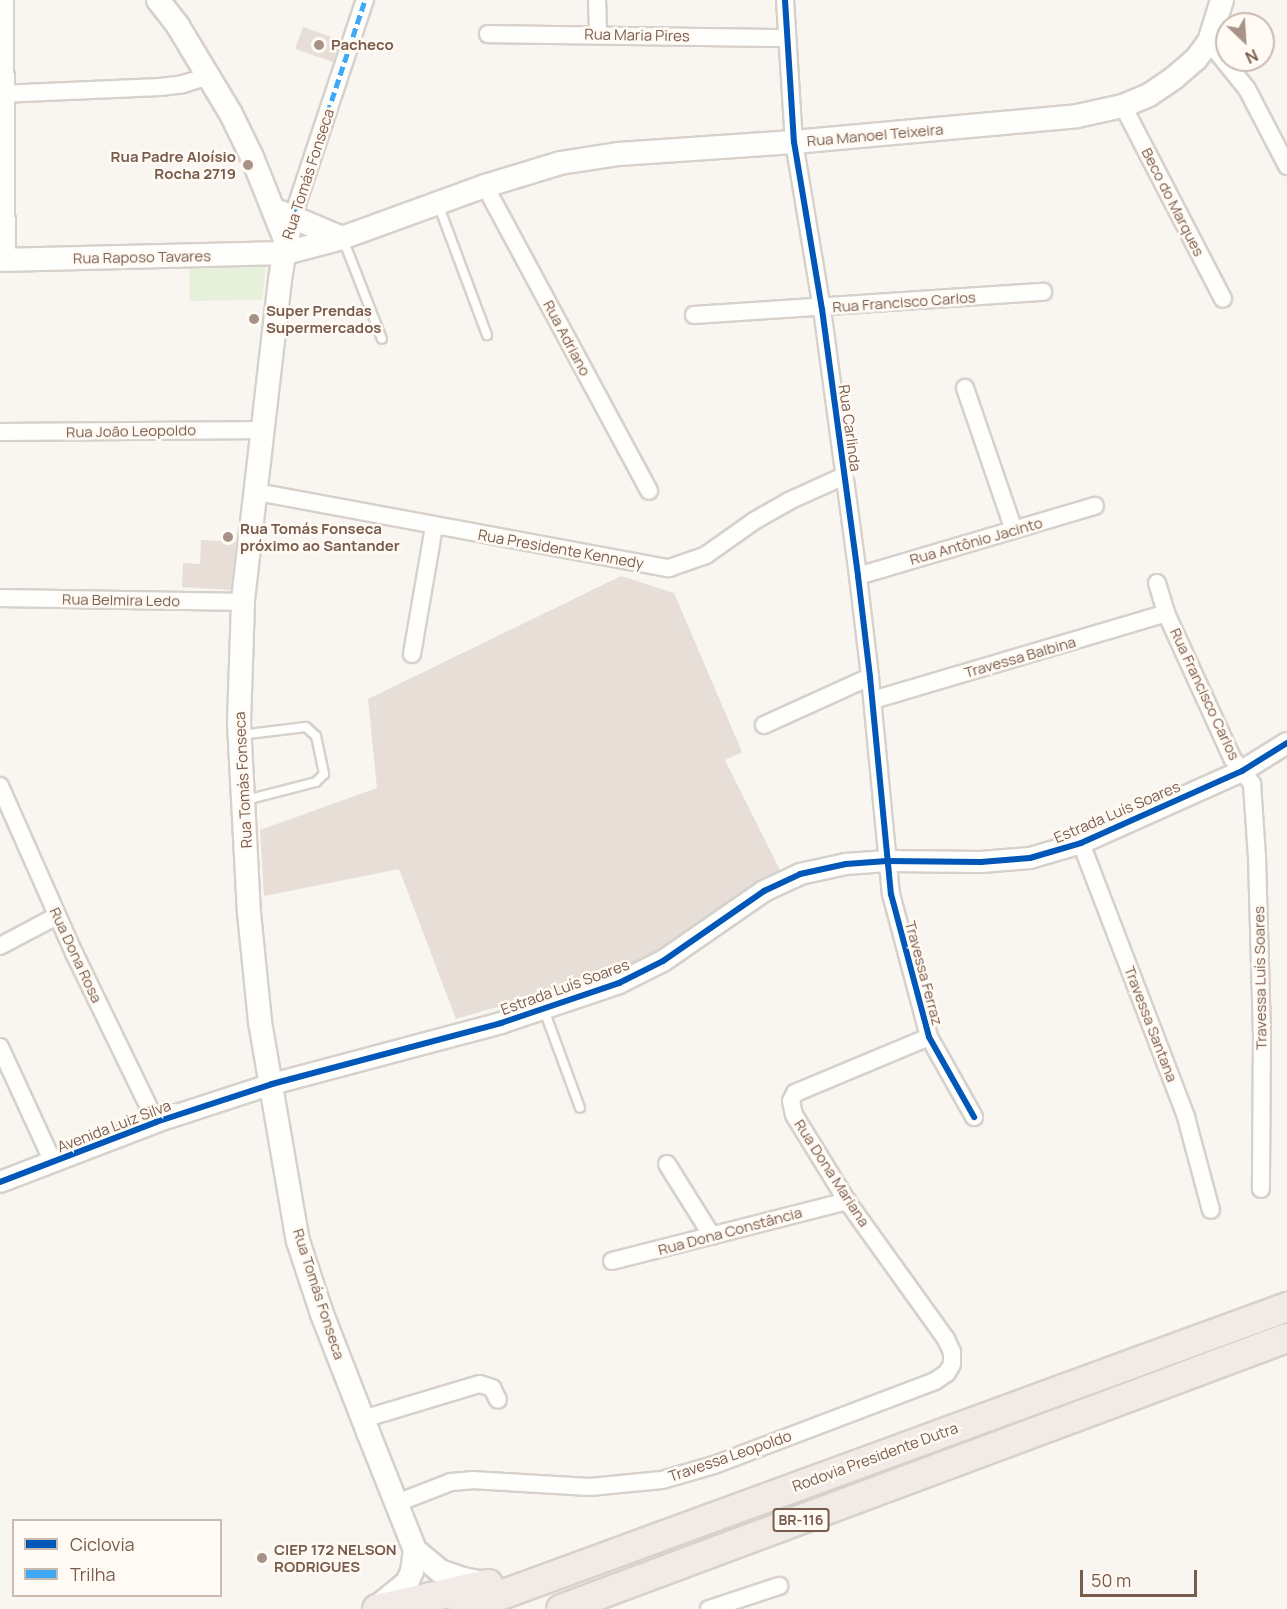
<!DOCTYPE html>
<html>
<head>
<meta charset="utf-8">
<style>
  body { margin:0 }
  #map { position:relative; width:1287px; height:1609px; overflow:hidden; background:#f9f5f0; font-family:Manrope,sans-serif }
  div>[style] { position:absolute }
  .green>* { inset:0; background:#e7f0db }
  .building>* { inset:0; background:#e6ded7 }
  .roads { filter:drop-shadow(2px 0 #d7d1cb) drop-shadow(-2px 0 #d7d1cb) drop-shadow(0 2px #d7d1cb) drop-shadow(0 -2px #d7d1cb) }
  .service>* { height:8px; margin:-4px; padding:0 4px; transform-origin:4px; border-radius:4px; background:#fefefd }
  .minor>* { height:16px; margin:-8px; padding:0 8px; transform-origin:8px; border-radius:8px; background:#fefefd }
  .tertiary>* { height:20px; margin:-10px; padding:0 10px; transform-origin:10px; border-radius:10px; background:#fefefd }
  .secondary>* { height:22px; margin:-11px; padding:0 11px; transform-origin:11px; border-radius:11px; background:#fefefd }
  .motorway>* { height:28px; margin:-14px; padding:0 14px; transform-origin:14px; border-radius:14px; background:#f2eae7 }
  .quiet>* { height:4.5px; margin-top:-2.25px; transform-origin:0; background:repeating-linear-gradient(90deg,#3fa9f5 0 9px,transparent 0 13.5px) }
  .cycleway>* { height:6px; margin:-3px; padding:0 3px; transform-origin:3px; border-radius:3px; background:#0057b8 }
  .dots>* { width:16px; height:16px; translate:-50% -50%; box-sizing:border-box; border:3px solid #fffaf3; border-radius:50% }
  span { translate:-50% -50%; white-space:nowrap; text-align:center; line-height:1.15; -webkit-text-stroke:5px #fffaf3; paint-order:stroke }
  .shield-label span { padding:2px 4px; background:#fffaf3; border:2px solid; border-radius:4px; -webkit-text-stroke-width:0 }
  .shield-label { font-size:14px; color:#7a5c4d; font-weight:700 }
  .street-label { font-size:15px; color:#7a5c4d }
  .poi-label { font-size:15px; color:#7a5c4d; font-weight:700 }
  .left { translate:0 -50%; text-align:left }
  .right { translate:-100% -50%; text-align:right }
  .legend { position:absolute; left:12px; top:1519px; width:210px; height:78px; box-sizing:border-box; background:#fffaf3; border:2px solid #cabbb1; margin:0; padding:8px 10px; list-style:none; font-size:18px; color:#7a5c4d }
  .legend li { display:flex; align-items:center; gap:12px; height:30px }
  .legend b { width:30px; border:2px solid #cabbb1 }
  .north { position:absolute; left:1215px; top:12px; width:60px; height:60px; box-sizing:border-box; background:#fffaf3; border:2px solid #cabbb1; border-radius:50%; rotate:155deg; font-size:16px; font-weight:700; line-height:24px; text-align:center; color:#7a5c4d }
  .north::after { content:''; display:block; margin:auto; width:21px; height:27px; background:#a69286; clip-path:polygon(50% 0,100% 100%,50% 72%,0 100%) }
  .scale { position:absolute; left:1080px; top:1570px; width:117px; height:27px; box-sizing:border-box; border:3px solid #7a5c4d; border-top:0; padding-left:8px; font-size:18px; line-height:21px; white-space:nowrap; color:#7a5c4d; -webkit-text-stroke:4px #fffaf3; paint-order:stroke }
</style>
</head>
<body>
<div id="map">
  <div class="green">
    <i style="clip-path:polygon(189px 265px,266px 266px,262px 300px,190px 301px)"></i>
  </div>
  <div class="building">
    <i style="clip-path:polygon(303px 27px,340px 40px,333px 62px,295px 49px)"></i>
    <i style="clip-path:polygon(201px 540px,236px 542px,231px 590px,182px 587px,183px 563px,200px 564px)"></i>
    <i style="clip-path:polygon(621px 576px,674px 593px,742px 752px,725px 760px,780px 870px,757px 881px,657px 951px,614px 972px,456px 1019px,399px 869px,264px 896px,260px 830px,377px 788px,368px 699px)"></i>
  </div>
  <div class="roads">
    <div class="service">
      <i style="left:438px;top:204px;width:140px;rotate:69.5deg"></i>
      <i style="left:343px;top:239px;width:107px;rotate:68.7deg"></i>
      <i style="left:240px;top:735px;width:66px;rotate:-6.9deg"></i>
      <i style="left:306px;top:727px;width:13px;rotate:42deg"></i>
      <i style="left:316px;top:736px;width:39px;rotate:78deg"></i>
      <i style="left:324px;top:774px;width:11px;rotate:135deg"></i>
      <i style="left:316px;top:782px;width:72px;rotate:165.6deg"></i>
      <i style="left:544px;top:1010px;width:104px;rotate:69.8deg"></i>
    </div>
    <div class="minor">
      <i style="left:5px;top:0;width:260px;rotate:89.6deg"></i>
      <i style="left:597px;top:0;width:34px;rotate:88deg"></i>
      <i style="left:785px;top:0;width:142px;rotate:86.4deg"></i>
      <i style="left:794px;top:142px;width:169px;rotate:80.5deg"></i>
      <i style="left:822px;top:309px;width:269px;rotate:82.3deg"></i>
      <i style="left:858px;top:576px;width:102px;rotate:83.2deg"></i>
      <i style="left:870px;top:677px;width:218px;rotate:84.5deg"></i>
      <i style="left:891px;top:894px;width:148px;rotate:75.1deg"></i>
      <i style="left:929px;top:1037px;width:92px;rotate:60.6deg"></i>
      <i style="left:488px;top:34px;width:298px;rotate:0.8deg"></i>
      <i style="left:1209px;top:42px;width:60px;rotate:51deg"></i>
      <i style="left:1247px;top:89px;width:87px;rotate:62.5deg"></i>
      <i style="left:0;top:94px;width:160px;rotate:-2.5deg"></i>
      <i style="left:160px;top:87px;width:23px;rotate:-7deg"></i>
      <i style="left:183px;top:84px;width:27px;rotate:-17deg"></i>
      <i style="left:1123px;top:106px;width:217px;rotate:62.6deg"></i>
      <i style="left:485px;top:186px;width:346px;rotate:61.7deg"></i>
      <i style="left:293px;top:216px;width:228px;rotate:-71.6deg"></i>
      <i style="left:694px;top:315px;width:350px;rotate:-3.8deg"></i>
      <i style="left:965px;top:388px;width:150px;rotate:71deg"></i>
      <i style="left:0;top:432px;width:263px;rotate:-0.4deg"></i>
      <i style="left:257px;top:492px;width:419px;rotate:10.5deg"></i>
      <i style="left:669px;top:568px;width:39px;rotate:-19deg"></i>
      <i style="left:706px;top:555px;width:59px;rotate:-35.3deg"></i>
      <i style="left:754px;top:521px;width:40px;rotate:-29.7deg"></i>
      <i style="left:789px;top:501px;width:60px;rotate:-24.4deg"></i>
      <i style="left:858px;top:576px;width:247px;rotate:-16.5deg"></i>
      <i style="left:1157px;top:583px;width:31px;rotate:73deg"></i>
      <i style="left:1166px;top:613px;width:159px;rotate:65.5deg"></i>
      <i style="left:1232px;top:758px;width:33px;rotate:52deg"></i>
      <i style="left:1252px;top:784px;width:73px;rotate:86.1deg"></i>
      <i style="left:1257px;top:857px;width:177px;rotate:88.4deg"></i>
      <i style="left:1262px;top:1034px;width:155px;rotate:90.4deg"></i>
      <i style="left:0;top:598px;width:243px;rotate:0.9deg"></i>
      <i style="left:412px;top:654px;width:130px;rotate:-80.2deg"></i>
      <i style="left:873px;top:700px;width:306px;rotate:-16.5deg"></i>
      <i style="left:764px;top:725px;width:116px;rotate:-24.4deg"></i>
      <i style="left:0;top:786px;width:183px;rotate:66.1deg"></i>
      <i style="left:74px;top:953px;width:188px;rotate:64.1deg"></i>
      <i style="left:1081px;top:843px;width:293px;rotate:69deg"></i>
      <i style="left:1186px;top:1117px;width:96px;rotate:75deg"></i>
      <i style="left:0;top:946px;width:64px;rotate:-27.8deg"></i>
      <i style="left:0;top:1047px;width:127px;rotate:65.3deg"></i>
      <i style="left:667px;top:1164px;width:85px;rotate:58deg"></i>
      <i style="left:612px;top:1261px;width:243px;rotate:-14.3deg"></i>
      <i style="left:363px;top:1419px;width:122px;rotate:-16.7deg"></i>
      <i style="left:480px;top:1384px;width:13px;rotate:18deg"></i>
      <i style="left:492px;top:1388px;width:13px;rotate:63deg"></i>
      <i style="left:397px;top:1503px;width:58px;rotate:-21.3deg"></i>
      <i style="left:451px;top:1482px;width:21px;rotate:-5deg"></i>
      <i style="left:472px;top:1480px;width:118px;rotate:3.4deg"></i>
      <i style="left:590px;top:1487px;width:72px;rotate:-5.6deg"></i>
      <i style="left:662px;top:1480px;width:54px;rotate:-16.1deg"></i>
      <i style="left:714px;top:1465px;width:236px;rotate:-20.8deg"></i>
      <i style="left:935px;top:1381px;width:14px;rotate:-34deg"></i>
      <i style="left:947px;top:1373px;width:10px;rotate:-61deg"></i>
      <i style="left:952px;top:1364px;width:12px;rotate:-90deg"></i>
      <i style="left:952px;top:1352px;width:14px;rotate:-115deg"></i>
      <i style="left:946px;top:1339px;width:170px;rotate:-125.7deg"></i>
      <i style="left:847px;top:1201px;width:101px;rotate:-121.6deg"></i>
      <i style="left:794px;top:1115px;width:14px;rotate:-102deg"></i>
      <i style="left:791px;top:1101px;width:9px;rotate:-63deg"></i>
      <i style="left:795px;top:1093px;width:145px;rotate:-22.7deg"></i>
      <i style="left:709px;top:1609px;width:74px;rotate:-18.2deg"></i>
    </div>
    <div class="tertiary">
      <i style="left:0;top:1182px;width:167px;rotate:-21deg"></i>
      <i style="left:156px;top:1122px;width:122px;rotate:-18.1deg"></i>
      <i style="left:272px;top:1084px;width:237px;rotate:-14.9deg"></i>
      <i style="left:501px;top:1023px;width:125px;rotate:-18.7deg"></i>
      <i style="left:619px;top:983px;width:49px;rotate:-26.6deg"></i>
      <i style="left:663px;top:961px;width:123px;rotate:-34.7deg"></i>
      <i style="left:764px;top:891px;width:40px;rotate:-25deg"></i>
      <i style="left:800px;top:874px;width:47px;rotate:-12.3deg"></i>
      <i style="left:846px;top:864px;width:41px;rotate:-4.2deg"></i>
      <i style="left:887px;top:861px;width:94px;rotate:0.6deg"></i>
      <i style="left:981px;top:862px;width:49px;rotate:-4.7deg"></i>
      <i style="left:1030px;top:858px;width:53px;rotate:-16.4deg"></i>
      <i style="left:1081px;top:843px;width:176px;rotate:-24.1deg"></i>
      <i style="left:1242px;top:771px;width:53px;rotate:-31.9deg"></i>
    </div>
    <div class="secondary">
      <i style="left:158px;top:0;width:33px;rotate:52deg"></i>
      <i style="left:178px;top:26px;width:103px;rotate:58.9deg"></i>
      <i style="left:231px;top:114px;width:48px;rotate:64deg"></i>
      <i style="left:252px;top:157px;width:92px;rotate:68.2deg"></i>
      <i style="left:280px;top:212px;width:67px;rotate:22.8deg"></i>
      <i style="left:293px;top:216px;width:27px;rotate:105deg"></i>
      <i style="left:286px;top:242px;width:38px;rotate:99deg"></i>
      <i style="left:280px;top:280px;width:324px;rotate:96.6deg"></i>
      <i style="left:243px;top:602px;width:121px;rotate:91.9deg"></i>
      <i style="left:239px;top:723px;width:190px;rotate:87deg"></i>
      <i style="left:249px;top:913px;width:110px;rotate:84.2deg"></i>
      <i style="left:260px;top:1022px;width:222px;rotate:80.2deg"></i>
      <i style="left:298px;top:1241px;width:77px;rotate:71.8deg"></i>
      <i style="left:322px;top:1314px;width:127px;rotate:68.7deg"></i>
      <i style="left:368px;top:1432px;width:127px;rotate:68.3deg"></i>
      <i style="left:415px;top:1550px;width:33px;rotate:40deg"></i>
      <i style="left:440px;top:1571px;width:24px;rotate:19deg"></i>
      <i style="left:463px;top:1579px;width:20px;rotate:11deg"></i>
      <i style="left:0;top:260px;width:285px;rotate:-1.4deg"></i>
      <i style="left:285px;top:253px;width:59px;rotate:-14.7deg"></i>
      <i style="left:342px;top:238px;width:152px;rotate:-20deg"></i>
      <i style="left:485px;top:186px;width:78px;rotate:-17deg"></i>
      <i style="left:560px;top:163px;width:60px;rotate:-8.7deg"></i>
      <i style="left:619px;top:154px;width:175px;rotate:-3.9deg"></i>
      <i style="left:794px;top:142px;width:284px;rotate:-5.2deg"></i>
      <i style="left:1077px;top:116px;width:47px;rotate:-12.3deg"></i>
      <i style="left:1123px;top:106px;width:28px;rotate:-23deg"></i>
      <i style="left:1149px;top:95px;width:30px;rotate:-34deg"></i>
      <i style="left:1174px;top:78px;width:29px;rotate:-41deg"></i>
      <i style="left:1196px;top:59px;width:21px;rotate:-53deg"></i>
      <i style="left:1209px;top:42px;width:44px;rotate:-72.8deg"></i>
      <i style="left:377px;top:1607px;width:38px;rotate:-39deg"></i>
      <i style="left:407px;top:1583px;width:13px;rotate:-67deg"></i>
      <i style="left:412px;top:1571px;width:21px;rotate:-82deg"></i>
    </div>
    <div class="motorway">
      <i style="left:377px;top:1609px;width:114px;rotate:-12.7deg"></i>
      <i style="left:463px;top:1609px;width:878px;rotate:-20.13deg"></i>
      <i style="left:561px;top:1609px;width:775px;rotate:-20.47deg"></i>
    </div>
  </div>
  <div class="quiet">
    <i style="left:293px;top:216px;width:228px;rotate:-71.6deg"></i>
  </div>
  <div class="cycleway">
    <i style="left:785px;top:0;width:142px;rotate:86.4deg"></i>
    <i style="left:794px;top:142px;width:169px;rotate:80.5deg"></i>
    <i style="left:822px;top:309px;width:269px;rotate:82.3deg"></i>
    <i style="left:858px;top:576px;width:102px;rotate:83.2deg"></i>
    <i style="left:870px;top:677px;width:218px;rotate:84.5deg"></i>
    <i style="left:891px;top:894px;width:148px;rotate:75.1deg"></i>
    <i style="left:929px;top:1037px;width:92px;rotate:60.6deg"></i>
    <i style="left:0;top:1182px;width:167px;rotate:-21deg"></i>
    <i style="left:156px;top:1122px;width:122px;rotate:-18.1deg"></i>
    <i style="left:272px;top:1084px;width:237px;rotate:-14.9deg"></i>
    <i style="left:501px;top:1023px;width:125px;rotate:-18.7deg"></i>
    <i style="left:619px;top:983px;width:49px;rotate:-26.6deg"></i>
    <i style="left:663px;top:961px;width:123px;rotate:-34.7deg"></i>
    <i style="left:764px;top:891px;width:40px;rotate:-25deg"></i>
    <i style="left:800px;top:874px;width:47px;rotate:-12.3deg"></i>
    <i style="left:846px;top:864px;width:41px;rotate:-4.2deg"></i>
    <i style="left:887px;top:861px;width:94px;rotate:0.6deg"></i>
    <i style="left:981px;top:862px;width:49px;rotate:-4.7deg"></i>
    <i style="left:1030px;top:858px;width:53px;rotate:-16.4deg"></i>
    <i style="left:1081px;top:843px;width:176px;rotate:-24.1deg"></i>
    <i style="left:1242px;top:771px;width:53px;rotate:-31.9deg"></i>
  </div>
  <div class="dots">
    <i style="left:319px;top:45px;background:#a69286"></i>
    <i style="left:248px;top:165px;background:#a69286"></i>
    <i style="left:254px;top:319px;background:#a69286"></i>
    <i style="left:228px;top:537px;background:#a69286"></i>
    <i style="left:262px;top:1558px;background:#a69286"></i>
  </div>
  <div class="shield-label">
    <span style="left:801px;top:1520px">BR-116</span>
  </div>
  <div class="street-label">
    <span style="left:637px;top:35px;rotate:1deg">Rua Maria Pires</span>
    <span style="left:875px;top:135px;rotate:-5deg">Rua Manoel Teixeira</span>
    <span style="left:308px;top:174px;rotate:-72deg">Rua Tomás Fonseca</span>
    <span style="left:1173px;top:202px;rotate:63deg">Beco do Marques</span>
    <span style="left:142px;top:257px;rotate:-1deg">Rua Raposo Tavares</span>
    <span style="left:904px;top:302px;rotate:-4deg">Rua Francisco Carlos</span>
    <span style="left:567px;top:338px;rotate:62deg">Rua Adriano</span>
    <span style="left:850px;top:428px;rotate:82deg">Rua Carlinda</span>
    <span style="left:131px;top:431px;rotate:-1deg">Rua João Leopoldo</span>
    <span style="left:976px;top:541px;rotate:-16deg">Rua Antônio Jacinto</span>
    <span style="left:561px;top:549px;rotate:10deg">Rua Presidente Kennedy</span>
    <span style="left:121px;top:600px;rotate:1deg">Rua Belmira Ledo</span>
    <span style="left:1020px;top:657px;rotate:-16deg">Travessa Balbina</span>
    <span style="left:1205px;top:694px;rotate:65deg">Rua Francisco Carlos</span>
    <span style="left:243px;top:780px;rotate:-93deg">Rua Tomás Fonseca</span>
    <span style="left:1117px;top:812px;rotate:-23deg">Estrada Luís Soares</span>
    <span style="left:76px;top:955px;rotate:65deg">Rua Dona Rosa</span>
    <span style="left:924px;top:973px;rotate:75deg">Travessa Ferraz</span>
    <span style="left:1260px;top:978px;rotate:-91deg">Travessa Luís Soares</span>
    <span style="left:565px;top:987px;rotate:-20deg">Estrada Luís Soares</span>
    <span style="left:1151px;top:1024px;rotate:69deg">Travessa Santana</span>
    <span style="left:114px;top:1126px;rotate:-21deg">Avenida Luiz Silva</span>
    <span style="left:832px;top:1173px;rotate:57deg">Rua Dona Mariana</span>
    <span style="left:730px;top:1231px;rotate:-15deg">Rua Dona Constância</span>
    <span style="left:319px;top:1294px;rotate:72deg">Rua Tomás Fonseca</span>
    <span style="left:730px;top:1456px;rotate:-19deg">Travessa Leopoldo</span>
    <span style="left:875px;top:1457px;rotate:-20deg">Rodovia Presidente Dutra</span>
  </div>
  <div class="poi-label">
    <span class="left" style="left:331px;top:45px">Pacheco</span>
    <span class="right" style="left:236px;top:165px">Rua Padre Aloísio<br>Rocha 2719</span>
    <span class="left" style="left:266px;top:319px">Super Prendas<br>Supermercados</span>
    <span class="left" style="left:240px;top:537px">Rua Tomás Fonseca<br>próximo ao Santander</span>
    <span class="left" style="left:274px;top:1558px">CIEP 172 NELSON<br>RODRIGUES</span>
  </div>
  <ul class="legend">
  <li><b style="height:8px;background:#0057b8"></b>Ciclovia</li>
  <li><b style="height:8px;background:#3fa9f5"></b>Trilha</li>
  </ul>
  <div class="north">N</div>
  <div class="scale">50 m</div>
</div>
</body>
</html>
